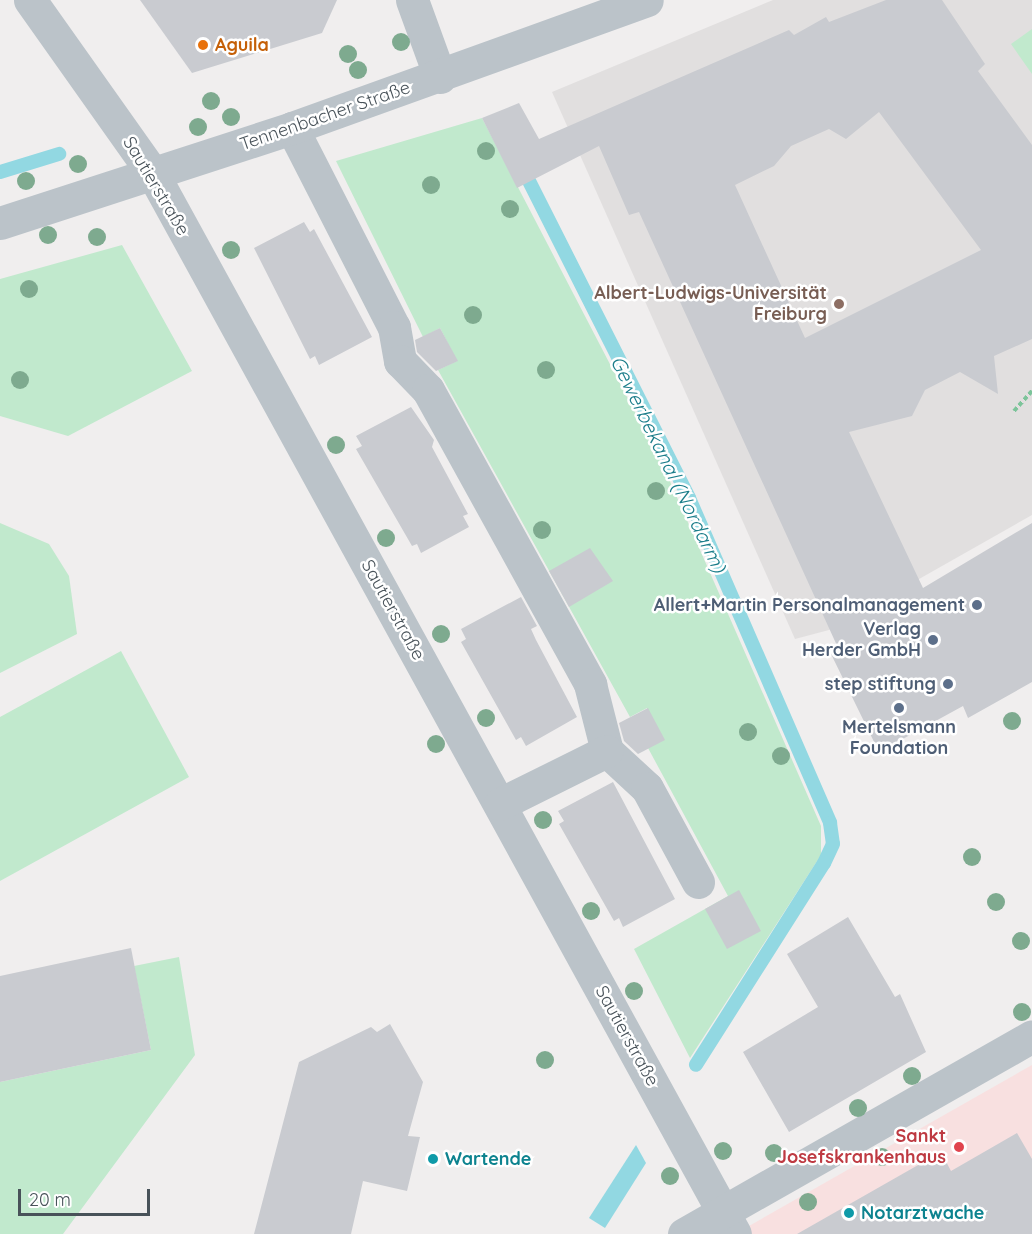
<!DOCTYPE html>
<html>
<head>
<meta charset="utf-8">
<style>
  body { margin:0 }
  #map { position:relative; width:1032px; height:1234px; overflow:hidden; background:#f0eeee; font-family:Quicksand,sans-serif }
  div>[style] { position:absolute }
  .education>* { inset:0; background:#e1dfdf }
  .medical>* { inset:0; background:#f8e0e0 }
  .green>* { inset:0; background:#c1e9cd }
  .water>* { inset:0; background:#92d8e2 }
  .stream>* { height:14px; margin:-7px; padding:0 7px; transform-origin:7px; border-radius:7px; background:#92d8e2 }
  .building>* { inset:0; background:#c9cbd0 }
  .path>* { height:4px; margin-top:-2px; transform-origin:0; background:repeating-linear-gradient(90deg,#7cc49a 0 4.5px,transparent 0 7.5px) }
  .minor>* { height:33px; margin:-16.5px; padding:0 16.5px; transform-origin:16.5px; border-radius:16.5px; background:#bbc3c9 }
  .trees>* { width:18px; height:18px; margin:-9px; border-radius:50%; background:#7eaa8f }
  .dots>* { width:16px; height:16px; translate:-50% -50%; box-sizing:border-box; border:3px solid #fff; border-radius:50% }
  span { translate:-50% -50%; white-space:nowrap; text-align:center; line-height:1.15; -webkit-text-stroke:5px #fff; paint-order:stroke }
  .food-label { font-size:18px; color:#c56008; font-weight:700 }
  .left { translate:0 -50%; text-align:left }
  .street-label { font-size:18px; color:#485259 }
  .education-label { font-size:18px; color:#785e54; font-weight:700 }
  .right { translate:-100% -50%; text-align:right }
  .service-label { font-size:18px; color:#4e5e75; font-weight:700 }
  .health-label { font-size:18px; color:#be3a42; font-weight:700 }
  .culture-label { font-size:18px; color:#0d838f; font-weight:700 }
  .water-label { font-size:20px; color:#1b7d8a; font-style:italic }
  .scale { position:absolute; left:18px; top:1189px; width:132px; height:27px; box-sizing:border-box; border:3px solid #485259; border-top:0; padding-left:8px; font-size:18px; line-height:21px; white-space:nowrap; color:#485259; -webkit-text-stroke:4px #fff; paint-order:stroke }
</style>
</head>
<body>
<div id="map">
  <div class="education">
    <i style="clip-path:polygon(773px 0,1032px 0,1032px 515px,829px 630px,795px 639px,552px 92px)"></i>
  </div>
  <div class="medical">
    <i style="clip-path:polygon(1032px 1065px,1032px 1234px,744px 1234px,742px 1230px)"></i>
  </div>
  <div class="green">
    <i style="clip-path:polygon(1032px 29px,1032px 74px,1011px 44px)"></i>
    <i style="clip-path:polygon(482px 118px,665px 470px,821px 826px,821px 855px,690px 1058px,634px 949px,728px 896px,648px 748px,647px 708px,630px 717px,438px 370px,457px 361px,440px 328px,423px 337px,336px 161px)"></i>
    <i style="clip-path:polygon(122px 245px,192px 371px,68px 436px,0 416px,0 279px)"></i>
    <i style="clip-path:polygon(0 523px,49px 544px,69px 576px,77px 634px,0 673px)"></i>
    <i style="clip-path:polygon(121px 651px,189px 777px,0 881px,0 717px)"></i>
    <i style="clip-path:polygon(179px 957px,195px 1055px,63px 1234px,0 1234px,0 1082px,151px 1050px,134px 966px)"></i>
  </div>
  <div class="water">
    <i style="clip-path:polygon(636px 1145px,646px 1163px,605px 1228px,589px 1218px)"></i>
  </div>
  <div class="stream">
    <i style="left:0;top:172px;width:62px;rotate:-17deg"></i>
    <i style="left:529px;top:181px;width:355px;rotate:63.2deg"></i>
    <i style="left:689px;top:498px;width:354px;rotate:66.5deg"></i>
    <i style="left:830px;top:823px;width:21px;rotate:82deg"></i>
    <i style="left:833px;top:844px;width:21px;rotate:115deg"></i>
    <i style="left:824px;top:863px;width:239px;rotate:122.4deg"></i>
  </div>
  <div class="building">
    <i style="clip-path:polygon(140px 0,337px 0,322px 33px,192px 73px)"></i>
    <i style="clip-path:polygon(evenodd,886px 0,942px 0,985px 64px,978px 71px,1032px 145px,1032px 339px,994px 356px,998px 394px,960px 372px,925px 390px,912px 416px,849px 432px,923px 588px,1032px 523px,1032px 682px,968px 718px,963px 706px,879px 752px,831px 654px,839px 650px,639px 212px,629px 215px,599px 146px,517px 188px,482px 118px,519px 103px,539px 139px,789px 30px,794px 35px,826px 17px,829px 22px,886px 0,879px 112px,981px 250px,805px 338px,735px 185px,774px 166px,791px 146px,829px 129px,846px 139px,879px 112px)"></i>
    <i style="clip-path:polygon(304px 222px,310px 232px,314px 229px,372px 337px,319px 365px,315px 356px,310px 359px,254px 248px)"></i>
    <i style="clip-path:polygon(440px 328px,458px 361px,436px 371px,417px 352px,415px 340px)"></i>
    <i style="clip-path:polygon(411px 407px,434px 440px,432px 447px,468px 514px,463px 516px,469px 527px,421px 553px,417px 544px,412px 546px,356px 449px,362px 446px,356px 436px)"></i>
    <i style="clip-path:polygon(590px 548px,613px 581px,569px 607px,549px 571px)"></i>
    <i style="clip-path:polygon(521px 597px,537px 626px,531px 629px,536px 640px,577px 717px,526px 746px,521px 737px,516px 740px,461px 642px,466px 639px,461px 629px)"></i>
    <i style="clip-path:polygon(648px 708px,665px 740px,638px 754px,624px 741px,619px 723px)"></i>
    <i style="clip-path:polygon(613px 782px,675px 899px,623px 927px,619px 918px,614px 921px,559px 824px,564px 821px,558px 811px)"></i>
    <i style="clip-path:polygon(739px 890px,761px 931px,727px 949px,705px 909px)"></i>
    <i style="clip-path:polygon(848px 917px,895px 997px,900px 994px,926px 1052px,789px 1132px,743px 1052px,818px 1007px,787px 954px)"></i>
    <i style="clip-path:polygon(131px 948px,151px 1050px,0 1082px,0 976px)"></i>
    <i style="clip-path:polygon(390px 1024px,423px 1082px,408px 1136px,420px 1137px,407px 1191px,363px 1181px,351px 1234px,254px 1234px,299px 1062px,371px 1027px,377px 1032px)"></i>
    <i style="clip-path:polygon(1017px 1133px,1032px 1159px,1032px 1234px,797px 1234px,941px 1152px,951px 1171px)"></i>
  </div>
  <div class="path">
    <i style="left:1014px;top:411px;width:27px;rotate:-48deg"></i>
  </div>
  <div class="minor">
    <i style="left:30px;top:0;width:213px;rotate:54.7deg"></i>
    <i style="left:153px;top:174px;width:1209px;rotate:61.23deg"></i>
    <i style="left:412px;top:0;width:82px;rotate:70deg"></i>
    <i style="left:292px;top:128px;width:224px;rotate:62.9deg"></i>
    <i style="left:394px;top:327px;width:35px;rotate:80deg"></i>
    <i style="left:400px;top:361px;width:40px;rotate:46deg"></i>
    <i style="left:428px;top:390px;width:336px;rotate:61.1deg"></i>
    <i style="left:590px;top:684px;width:69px;rotate:75.8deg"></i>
    <i style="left:607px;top:751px;width:54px;rotate:42.8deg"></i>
    <i style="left:647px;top:788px;width:107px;rotate:61.5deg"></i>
    <i style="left:0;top:223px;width:307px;rotate:-18deg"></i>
    <i style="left:292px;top:128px;width:377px;rotate:-19.8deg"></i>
    <i style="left:500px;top:804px;width:119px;rotate:-26.4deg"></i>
    <i style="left:684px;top:1234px;width:400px;rotate:-29.6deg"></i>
  </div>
  <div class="trees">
    <i style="left:401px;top:42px"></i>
    <i style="left:348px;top:54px"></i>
    <i style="left:358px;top:70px"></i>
    <i style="left:211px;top:101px"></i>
    <i style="left:231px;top:117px"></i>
    <i style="left:198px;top:127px"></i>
    <i style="left:486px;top:151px"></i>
    <i style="left:78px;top:164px"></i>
    <i style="left:26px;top:181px"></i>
    <i style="left:431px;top:185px"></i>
    <i style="left:510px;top:209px"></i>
    <i style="left:48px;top:235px"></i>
    <i style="left:97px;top:237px"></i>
    <i style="left:231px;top:250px"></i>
    <i style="left:29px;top:289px"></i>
    <i style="left:473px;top:315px"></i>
    <i style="left:546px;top:370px"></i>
    <i style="left:20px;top:380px"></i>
    <i style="left:336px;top:445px"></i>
    <i style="left:656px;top:491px"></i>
    <i style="left:542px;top:530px"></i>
    <i style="left:386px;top:538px"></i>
    <i style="left:441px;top:634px"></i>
    <i style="left:486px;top:718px"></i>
    <i style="left:1012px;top:721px"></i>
    <i style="left:748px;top:732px"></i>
    <i style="left:436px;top:744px"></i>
    <i style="left:781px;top:756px"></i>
    <i style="left:543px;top:820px"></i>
    <i style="left:972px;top:857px"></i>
    <i style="left:996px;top:902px"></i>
    <i style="left:591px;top:911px"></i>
    <i style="left:1021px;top:941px"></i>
    <i style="left:634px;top:991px"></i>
    <i style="left:1022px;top:1012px"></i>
    <i style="left:545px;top:1060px"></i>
    <i style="left:912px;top:1076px"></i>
    <i style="left:858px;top:1108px"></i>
    <i style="left:723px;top:1151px"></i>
    <i style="left:774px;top:1153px"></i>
    <i style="left:882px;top:1157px"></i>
    <i style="left:670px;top:1176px"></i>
    <i style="left:808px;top:1202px"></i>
  </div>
  <div class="dots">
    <i style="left:203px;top:45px;background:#e8710a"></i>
    <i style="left:839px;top:304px;background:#8d6e63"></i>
    <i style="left:977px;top:605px;background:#5c6f8a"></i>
    <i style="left:933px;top:640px;background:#5c6f8a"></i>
    <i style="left:948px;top:684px;background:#5c6f8a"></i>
    <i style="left:899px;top:708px;background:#5c6f8a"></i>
    <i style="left:959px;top:1147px;background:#e0444e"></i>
    <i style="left:433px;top:1159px;background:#0f9aa8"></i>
    <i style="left:849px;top:1213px;background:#0f9aa8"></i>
  </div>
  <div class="food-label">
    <span class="left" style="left:215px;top:45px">Aguila</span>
  </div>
  <div class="street-label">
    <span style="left:325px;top:116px;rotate:-19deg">Tennenbacher Straße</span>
    <span style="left:156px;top:186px;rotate:59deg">Sautierstraße</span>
    <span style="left:393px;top:610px;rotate:61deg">Sautierstraße</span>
    <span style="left:627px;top:1036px;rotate:61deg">Sautierstraße</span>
  </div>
  <div class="education-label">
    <span class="right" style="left:827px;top:304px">Albert-Ludwigs-Universität<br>Freiburg</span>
  </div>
  <div class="service-label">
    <span class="right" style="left:965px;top:605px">Allert+Martin Personalmanagement</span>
    <span class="right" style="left:921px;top:640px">Verlag<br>Herder GmbH</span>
    <span class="right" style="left:936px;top:684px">step stiftung</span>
    <span style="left:899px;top:738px">Mertelsmann<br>Foundation</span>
  </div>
  <div class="health-label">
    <span class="right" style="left:946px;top:1147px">Sankt<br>Josefskrankenhaus</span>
  </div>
  <div class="culture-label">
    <span class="left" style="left:445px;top:1159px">Wartende</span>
    <span class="left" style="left:861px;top:1213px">Notarztwache</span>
  </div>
  <div class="water-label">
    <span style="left:669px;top:464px;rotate:64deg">Gewerbekanal (Nordarm)</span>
  </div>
  <div class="scale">20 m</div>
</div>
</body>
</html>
